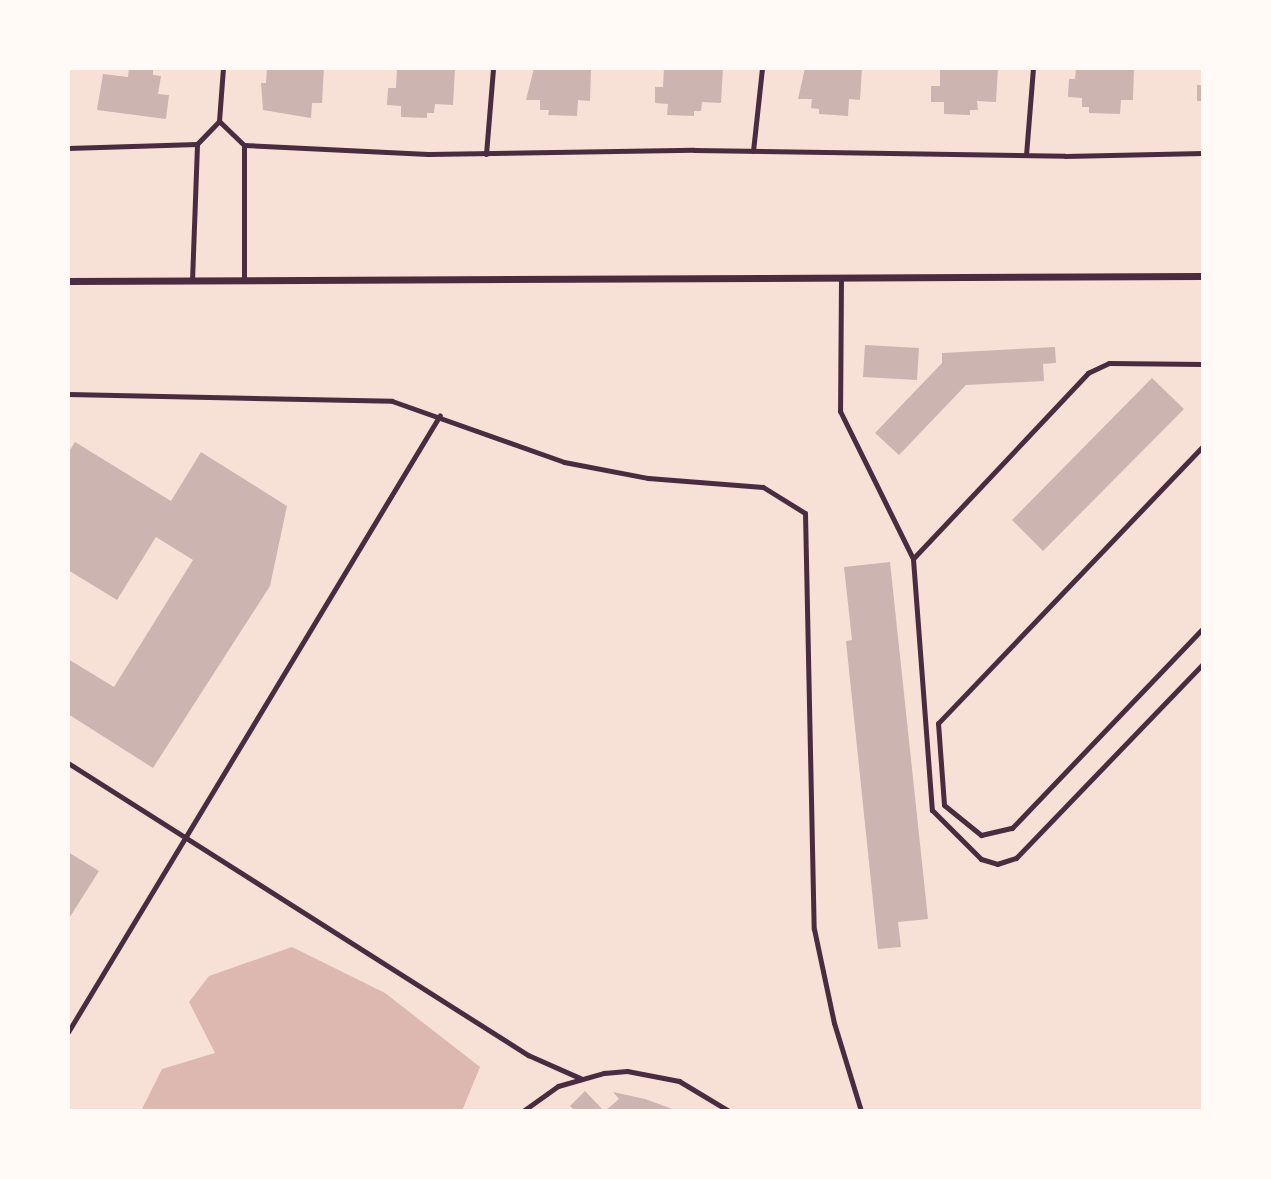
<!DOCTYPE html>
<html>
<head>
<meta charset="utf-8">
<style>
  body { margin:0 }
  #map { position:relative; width:1271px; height:1179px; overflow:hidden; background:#f7e1d7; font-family:"Exo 2",sans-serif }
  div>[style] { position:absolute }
  .water>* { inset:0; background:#dcb8b0 }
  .building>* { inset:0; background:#ccb4b1 }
  .service>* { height:5px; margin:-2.5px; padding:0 2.5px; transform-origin:2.5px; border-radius:2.5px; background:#4a2c40 }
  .minor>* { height:7px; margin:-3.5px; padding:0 3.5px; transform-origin:3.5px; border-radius:3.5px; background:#4a2c40 }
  span { translate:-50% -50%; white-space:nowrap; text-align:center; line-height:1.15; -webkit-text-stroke:5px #fffaf5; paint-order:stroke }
  .frame { position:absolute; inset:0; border:70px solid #fffaf5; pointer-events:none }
</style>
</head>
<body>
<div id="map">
  <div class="water">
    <i style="clip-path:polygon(292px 947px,385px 993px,480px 1067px,462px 1111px,141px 1111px,162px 1069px,215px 1053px,189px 1002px,209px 976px)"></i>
  </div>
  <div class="building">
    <i style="clip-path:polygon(129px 68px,153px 68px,153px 75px,161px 76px,158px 94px,169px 95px,166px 119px,97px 110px,103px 74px,128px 77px)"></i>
    <i style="clip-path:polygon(267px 68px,324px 68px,322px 103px,312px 103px,311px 118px,263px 110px,261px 83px,266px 83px)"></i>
    <i style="clip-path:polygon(397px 68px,455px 68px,453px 105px,435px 104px,434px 113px,427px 113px,427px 118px,401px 117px,401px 106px,387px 105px,388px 88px,396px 88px)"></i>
    <i style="clip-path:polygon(534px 68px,591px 68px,590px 101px,578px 100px,577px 116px,548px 115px,549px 110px,540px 110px,540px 100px,526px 100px)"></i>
    <i style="clip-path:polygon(664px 68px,723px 68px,721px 103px,702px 102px,701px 111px,694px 111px,694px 116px,667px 115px,668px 104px,655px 103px,655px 87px,663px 87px)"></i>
    <i style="clip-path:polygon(805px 68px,862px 68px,860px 100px,849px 99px,848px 116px,819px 114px,819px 109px,811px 108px,812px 99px,798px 99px)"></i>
    <i style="clip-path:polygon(940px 68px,998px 68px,996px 102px,977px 101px,978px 110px,970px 110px,970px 115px,944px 114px,944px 102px,931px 102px,931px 86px,940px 86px)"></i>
    <i style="clip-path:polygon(1076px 68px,1134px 68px,1133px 100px,1121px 100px,1120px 114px,1089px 113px,1089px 107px,1082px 107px,1082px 98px,1068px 97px,1069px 79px,1075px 79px)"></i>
    <i style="clip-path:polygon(1197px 85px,1203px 85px,1203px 101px,1197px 101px)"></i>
    <i style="clip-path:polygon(865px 345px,919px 348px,917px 380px,863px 377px)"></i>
    <i style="clip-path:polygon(1055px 347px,1056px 363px,1043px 364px,1044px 381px,966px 385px,899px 455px,875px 433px,942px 363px,942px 353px)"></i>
    <i style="clip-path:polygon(1152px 378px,1184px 409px,1043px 551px,1012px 520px)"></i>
    <i style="clip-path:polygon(75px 442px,171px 501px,201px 452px,287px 506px,270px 586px,153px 768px,68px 714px,68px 659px,114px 687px,193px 560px,156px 537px,117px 600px,68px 570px,68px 453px)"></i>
    <i style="clip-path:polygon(890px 562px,928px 919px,898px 922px,901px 947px,878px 949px,846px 641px,852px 640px,844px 567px)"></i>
    <i style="clip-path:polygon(68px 852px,99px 871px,68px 920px)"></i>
    <i style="clip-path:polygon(585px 1091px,604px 1111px,575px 1111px,570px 1106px)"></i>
    <i style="clip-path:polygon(613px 1092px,645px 1099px,678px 1111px,605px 1111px,619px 1099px)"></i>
  </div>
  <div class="service">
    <i style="left:219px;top:121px;width:53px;rotate:-85.7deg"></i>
    <i style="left:244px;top:145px;width:184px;rotate:2.8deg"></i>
    <i style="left:428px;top:154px;width:266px;rotate:-0.9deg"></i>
    <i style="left:694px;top:150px;width:371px;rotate:0.9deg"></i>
    <i style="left:1065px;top:156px;width:138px;rotate:-1.2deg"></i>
    <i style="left:68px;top:148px;width:129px;rotate:-1.8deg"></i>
    <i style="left:753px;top:151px;width:83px;rotate:-83.8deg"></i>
    <i style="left:486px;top:154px;width:86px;rotate:-85.3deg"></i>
    <i style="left:1026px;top:155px;width:87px;rotate:-85.4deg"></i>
    <i style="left:841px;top:278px;width:133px;rotate:90.4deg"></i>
    <i style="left:840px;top:411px;width:165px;rotate:63.7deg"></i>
    <i style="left:192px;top:281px;width:137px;rotate:-87.9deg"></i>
    <i style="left:197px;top:144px;width:32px;rotate:-46deg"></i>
    <i style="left:219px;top:121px;width:35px;rotate:44deg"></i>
    <i style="left:244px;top:145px;width:136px;rotate:90deg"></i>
    <i style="left:1203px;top:364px;width:94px;rotate:-179.4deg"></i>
    <i style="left:1109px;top:363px;width:23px;rotate:155deg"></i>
    <i style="left:1088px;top:373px;width:255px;rotate:133.3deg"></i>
    <i style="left:913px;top:559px;width:252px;rotate:85.7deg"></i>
    <i style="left:932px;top:810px;width:69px;rotate:45deg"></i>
    <i style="left:981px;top:859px;width:17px;rotate:17deg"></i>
    <i style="left:997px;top:864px;width:20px;rotate:-18deg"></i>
    <i style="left:1016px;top:858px;width:269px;rotate:-46.1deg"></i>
    <i style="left:68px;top:394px;width:324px;rotate:1.2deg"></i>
    <i style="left:392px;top:401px;width:182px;rotate:19.5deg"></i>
    <i style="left:564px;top:462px;width:86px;rotate:10.8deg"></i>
    <i style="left:648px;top:478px;width:115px;rotate:4.5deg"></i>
    <i style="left:763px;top:487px;width:49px;rotate:31.8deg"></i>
    <i style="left:805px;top:513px;width:416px;rotate:88.8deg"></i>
    <i style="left:814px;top:929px;width:96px;rotate:78deg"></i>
    <i style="left:834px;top:1023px;width:92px;rotate:72.9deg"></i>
    <i style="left:1203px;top:446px;width:383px;rotate:133.7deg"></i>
    <i style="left:938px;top:723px;width:82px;rotate:85.8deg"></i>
    <i style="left:944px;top:805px;width:48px;rotate:39deg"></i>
    <i style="left:981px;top:835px;width:32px;rotate:-13deg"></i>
    <i style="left:1012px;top:828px;width:277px;rotate:-46.3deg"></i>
    <i style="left:68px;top:763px;width:545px;rotate:32.41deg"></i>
    <i style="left:528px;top:1055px;width:57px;rotate:23.9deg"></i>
    <i style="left:68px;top:1032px;width:720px;rotate:-58.91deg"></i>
    <i style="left:523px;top:1111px;width:43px;rotate:-35.5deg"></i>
    <i style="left:558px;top:1086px;width:48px;rotate:-15.8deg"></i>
    <i style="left:604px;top:1073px;width:23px;rotate:-5deg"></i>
    <i style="left:627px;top:1071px;width:53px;rotate:10.9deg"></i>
    <i style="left:679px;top:1081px;width:58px;rotate:31deg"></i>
  </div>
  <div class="minor">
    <i style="left:68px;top:281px;width:1135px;rotate:-0.25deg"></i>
  </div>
  <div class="frame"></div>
</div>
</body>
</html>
